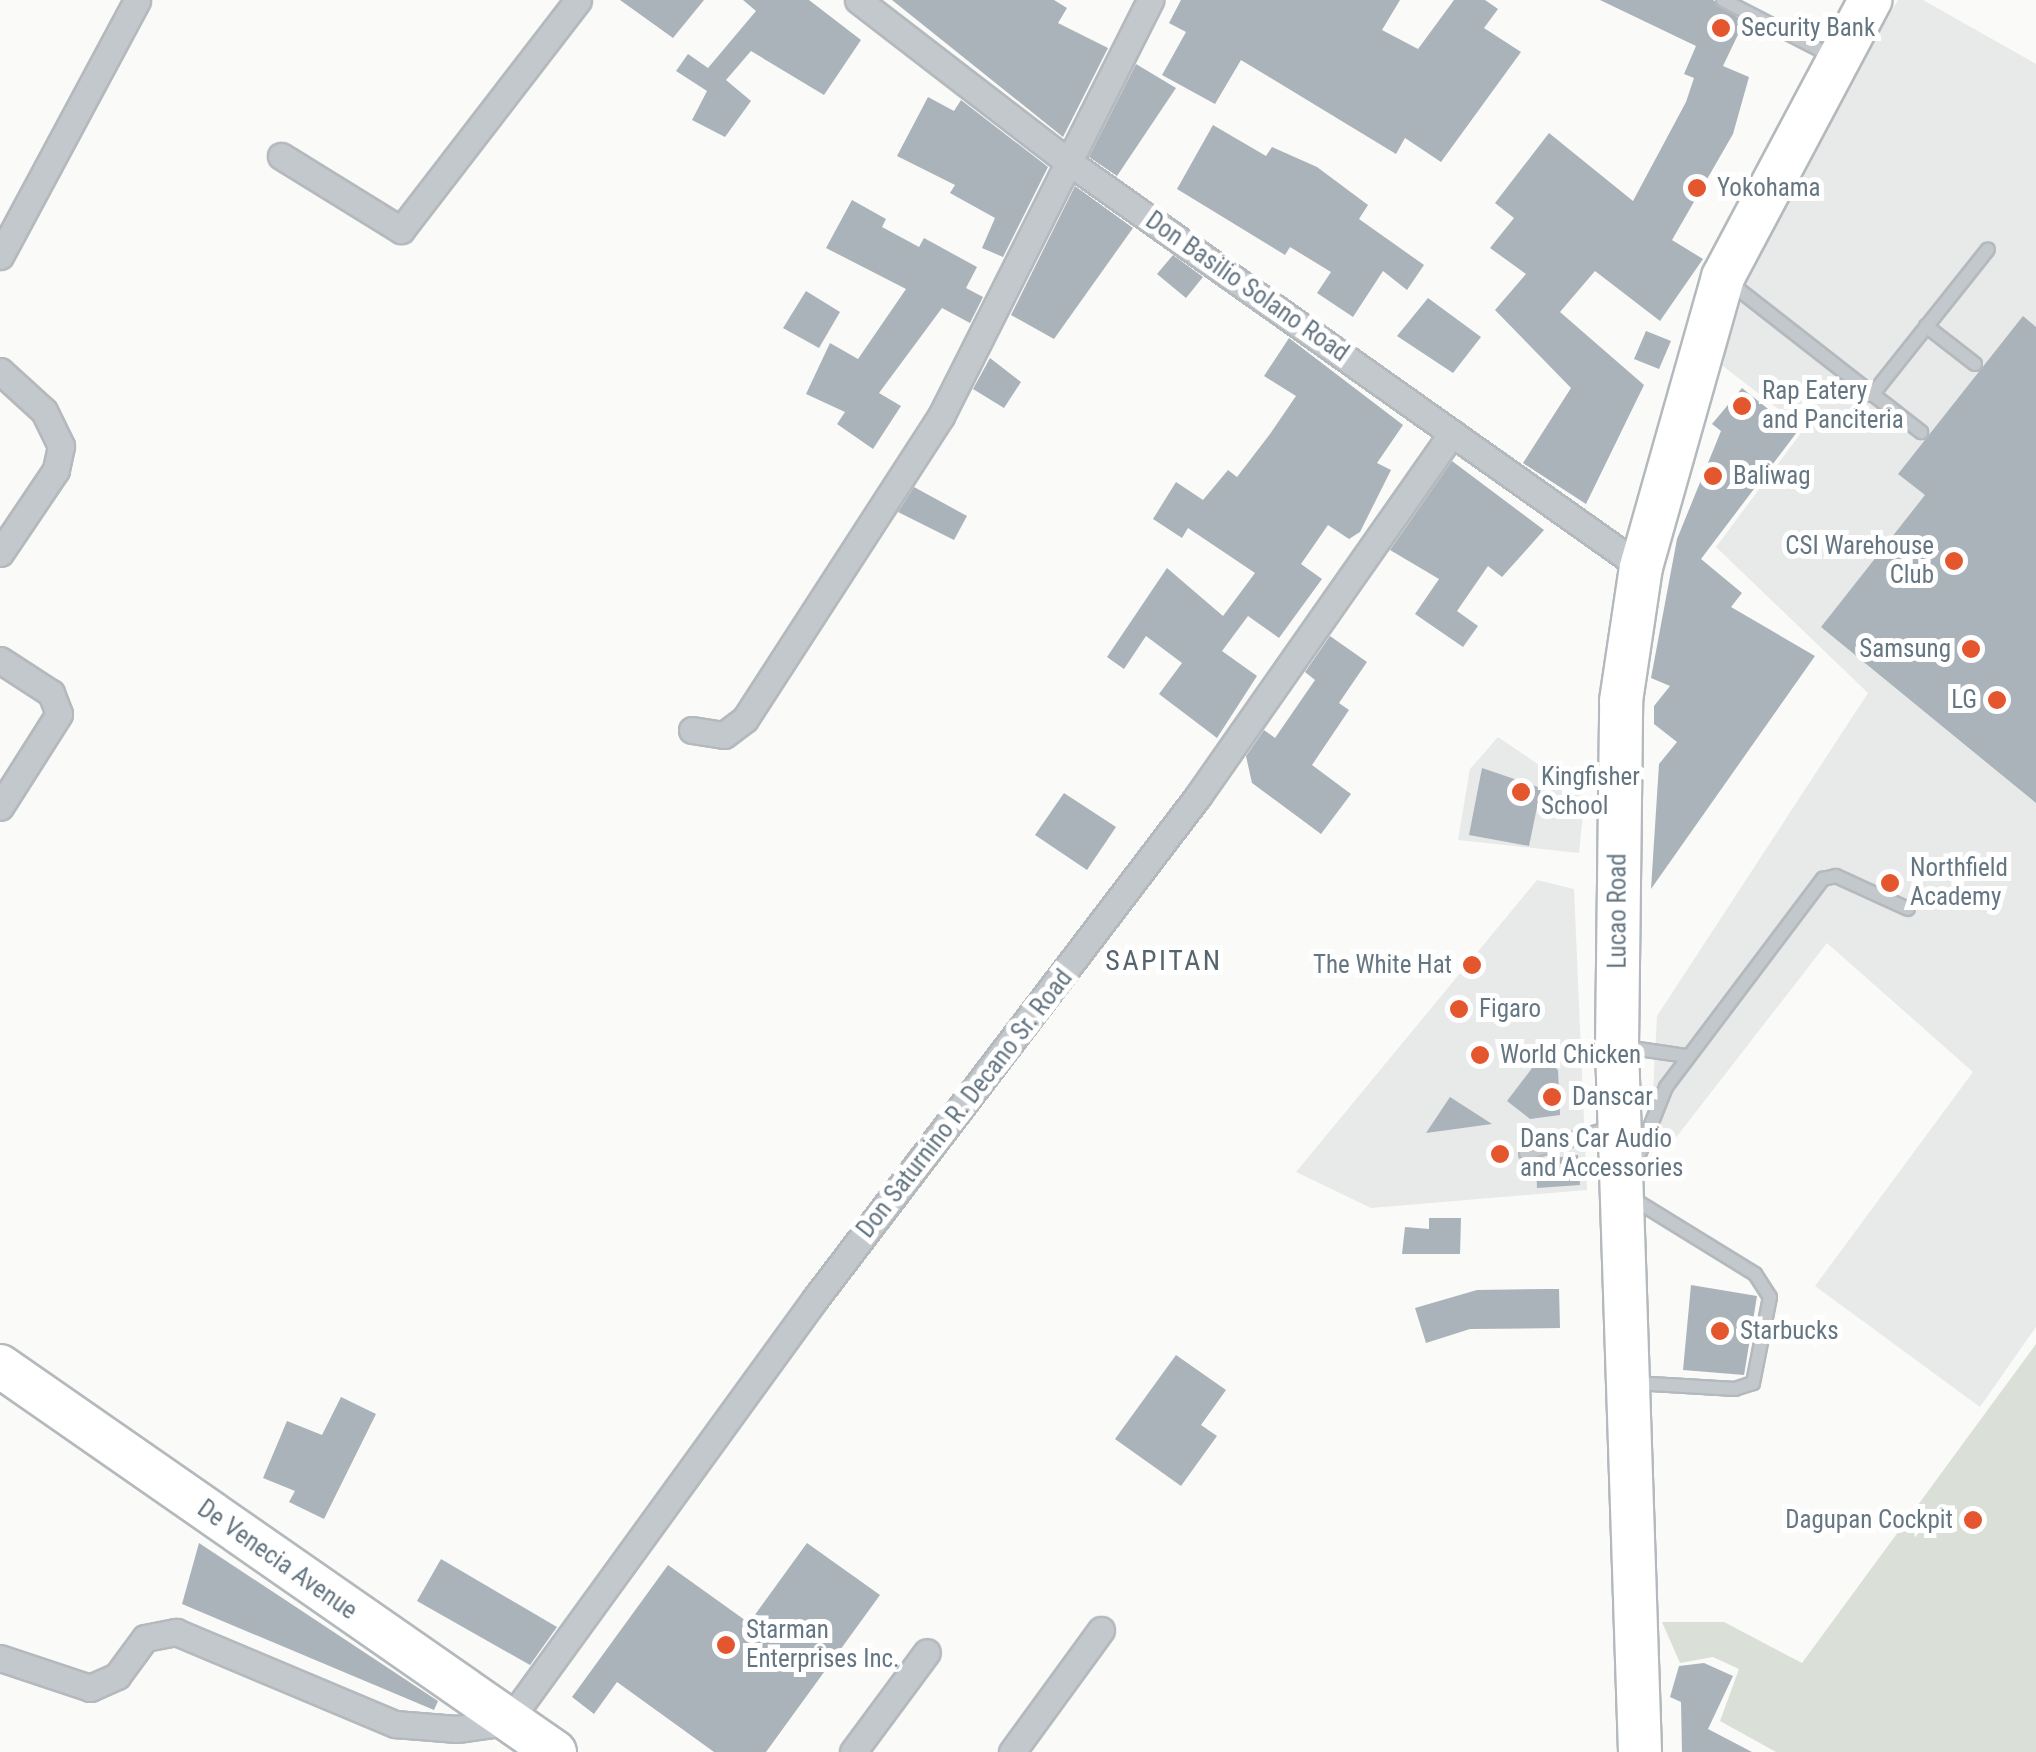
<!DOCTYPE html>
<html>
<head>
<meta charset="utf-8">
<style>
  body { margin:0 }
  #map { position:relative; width:2036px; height:1752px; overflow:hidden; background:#fafaf8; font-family:"Roboto Condensed",sans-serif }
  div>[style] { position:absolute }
  .built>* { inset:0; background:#e8e9e9 }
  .green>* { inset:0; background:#dadfd7 }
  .building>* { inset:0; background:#aab3b9 }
  .roads { filter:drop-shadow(2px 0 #b4b9bd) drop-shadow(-2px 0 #b4b9bd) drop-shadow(0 2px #b4b9bd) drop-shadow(0 -2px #b4b9bd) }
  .service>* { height:12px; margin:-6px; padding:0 6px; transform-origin:6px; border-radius:6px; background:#c3c8cc }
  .minor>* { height:25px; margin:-12.5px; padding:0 12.5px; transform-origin:12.5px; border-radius:12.5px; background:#c3c8cc }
  .trunk>* { height:42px; margin:-21px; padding:0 21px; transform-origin:21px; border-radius:21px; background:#fff }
  .dots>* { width:28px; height:28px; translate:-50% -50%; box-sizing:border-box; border:5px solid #fff; border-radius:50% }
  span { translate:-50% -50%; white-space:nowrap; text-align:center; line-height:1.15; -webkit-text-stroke:10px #fff; paint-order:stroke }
  .poi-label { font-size:25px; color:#657683 }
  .left { translate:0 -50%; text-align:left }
  .right { translate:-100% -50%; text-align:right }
  .street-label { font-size:25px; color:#657683 }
  .neighbourhood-label { font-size:28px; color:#57646e; letter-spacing:2.5px }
</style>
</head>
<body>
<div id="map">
  <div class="built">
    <i style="clip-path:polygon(1898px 0,1923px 0,2036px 64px,2036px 1327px,1980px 1407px,1815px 1286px,1973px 1072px,1827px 943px,1671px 1144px,1650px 1147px,1657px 1016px,1868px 693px,1716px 547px,1804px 429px,1723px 366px,1743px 270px)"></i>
    <i style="clip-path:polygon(1498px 737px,1585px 796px,1579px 853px,1458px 840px,1470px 769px)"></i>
    <i style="clip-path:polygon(1537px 880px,1574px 889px,1587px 1190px,1371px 1208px,1296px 1172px)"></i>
  </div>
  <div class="green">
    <i style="clip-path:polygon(2036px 1344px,2036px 1752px,1776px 1752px,1720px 1721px,1739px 1669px,1713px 1657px,1680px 1663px,1662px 1622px,1724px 1622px,1802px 1663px)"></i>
  </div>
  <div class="building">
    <i style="clip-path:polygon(620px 0,704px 0,673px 38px)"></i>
    <i style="clip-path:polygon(743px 0,809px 0,861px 40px,824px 95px,751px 51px,726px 80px,751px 101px,725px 137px,692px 120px,707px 91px,676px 71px,688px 54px,708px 68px,756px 11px)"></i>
    <i style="clip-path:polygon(892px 0,1054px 0,1067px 8px,1058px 23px,1108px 48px,1063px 137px)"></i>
    <i style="clip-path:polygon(1181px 0,1400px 0,1382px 30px,1418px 49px,1454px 0,1485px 0,1498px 9px,1484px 28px,1521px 52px,1441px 162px,1405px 138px,1396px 154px,1241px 60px,1215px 104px,1162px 75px,1186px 32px,1169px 23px)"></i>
    <i style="clip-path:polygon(1600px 0,1713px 0,1744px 22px,1723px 66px,1749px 77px,1733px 134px,1672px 240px,1703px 259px,1660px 321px,1595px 271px,1560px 312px,1644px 385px,1586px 504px,1523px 463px,1571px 388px,1495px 310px,1526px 274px,1490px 248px,1514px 218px,1495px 203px,1549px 133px,1633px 201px,1686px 102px,1694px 78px,1684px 74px,1696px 46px)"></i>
    <i style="clip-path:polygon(1136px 64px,1176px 88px,1117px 176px,1089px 157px)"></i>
    <i style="clip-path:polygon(928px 97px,954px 111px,961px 100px,1048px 167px,1003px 257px,982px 248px,995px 218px,950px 193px,955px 185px,897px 156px)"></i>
    <i style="clip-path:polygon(1213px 125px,1266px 156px,1272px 147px,1317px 167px,1368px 205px,1359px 219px,1424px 265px,1407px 290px,1383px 271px,1353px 317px,1317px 293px,1331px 272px,1290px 247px,1285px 255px,1177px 189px)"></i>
    <i style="clip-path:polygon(1075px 186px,1133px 228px,1054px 339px,1011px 315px)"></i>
    <i style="clip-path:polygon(852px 200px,886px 219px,882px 227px,919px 247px,924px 238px,977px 267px,966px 288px,983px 297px,970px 323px,942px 308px,879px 393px,901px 406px,873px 449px,837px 424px,845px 412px,806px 394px,830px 343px,858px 359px,906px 289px,826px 248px)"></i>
    <i style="clip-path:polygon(1173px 255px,1203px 277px,1186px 298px,1157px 274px)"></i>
    <i style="clip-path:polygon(806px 291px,840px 312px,819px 348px,783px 328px)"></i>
    <i style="clip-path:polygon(1428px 298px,1481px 337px,1453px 373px,1397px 336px)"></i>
    <i style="clip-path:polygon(2023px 316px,2036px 327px,2036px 803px,1821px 627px,1925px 495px,1898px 474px)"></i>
    <i style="clip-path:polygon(1646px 331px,1671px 341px,1659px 369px,1634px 359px)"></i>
    <i style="clip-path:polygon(1289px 338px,1403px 425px,1377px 463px,1391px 470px,1360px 532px,1349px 539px,1328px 525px,1301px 564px,1322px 579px,1279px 638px,1248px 616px,1222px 651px,1257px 676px,1217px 738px,1159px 694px,1182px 663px,1146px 636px,1124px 669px,1107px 657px,1167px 568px,1223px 616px,1255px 573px,1188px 528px,1182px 538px,1153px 519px,1176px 482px,1203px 500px,1228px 470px,1237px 477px,1270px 434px,1296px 396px,1264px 376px)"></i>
    <i style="clip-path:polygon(990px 358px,1021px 382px,1004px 408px,973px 389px)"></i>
    <i style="clip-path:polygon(1742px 388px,1797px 432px,1701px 559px,1742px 593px,1731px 607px,1815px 656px,1651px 889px,1659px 764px,1677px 742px,1654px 724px,1654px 706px,1670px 686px,1651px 678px,1677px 539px,1721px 431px,1712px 424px)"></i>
    <i style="clip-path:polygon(1452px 461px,1544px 530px,1502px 577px,1488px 566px,1457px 611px,1478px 626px,1463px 647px,1415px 614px,1439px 579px,1390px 550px)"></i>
    <i style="clip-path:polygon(914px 487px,967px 516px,954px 540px,898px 512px)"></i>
    <i style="clip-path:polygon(1330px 636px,1367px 662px,1339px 703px,1349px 710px,1312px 765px,1351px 794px,1321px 834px,1252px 783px,1246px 756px,1264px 730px,1275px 738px,1315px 680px,1305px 672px)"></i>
    <i style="clip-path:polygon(1482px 768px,1541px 788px,1529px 846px,1469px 835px)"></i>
    <i style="clip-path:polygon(1064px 793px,1116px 827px,1087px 870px,1035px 835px)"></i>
    <i style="clip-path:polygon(1542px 1055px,1558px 1070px,1560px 1115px,1530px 1119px,1507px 1101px)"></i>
    <i style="clip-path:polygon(1450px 1097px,1492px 1124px,1426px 1133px)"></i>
    <i style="clip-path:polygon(1578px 1155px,1580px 1185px,1537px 1188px,1536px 1160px)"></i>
    <i style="clip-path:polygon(1429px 1218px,1461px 1218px,1460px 1254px,1402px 1254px,1405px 1227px,1429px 1229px)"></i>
    <i style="clip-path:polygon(1691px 1285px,1757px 1296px,1744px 1375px,1683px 1370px)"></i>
    <i style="clip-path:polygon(1548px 1289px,1559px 1289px,1560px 1328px,1470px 1329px,1426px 1343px,1415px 1308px,1477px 1290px)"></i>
    <i style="clip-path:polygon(1176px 1355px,1226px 1390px,1201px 1425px,1217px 1436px,1181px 1486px,1115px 1439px)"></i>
    <i style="clip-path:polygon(341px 1397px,376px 1414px,324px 1519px,289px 1502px,295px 1491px,263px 1478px,287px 1421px,322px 1435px)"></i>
    <i style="clip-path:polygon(199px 1543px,438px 1701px,434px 1710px,182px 1604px)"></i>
    <i style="clip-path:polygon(807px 1543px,880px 1595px,766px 1752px,714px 1752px,617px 1682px,594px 1714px,572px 1697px,668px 1565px,749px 1623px)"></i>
    <i style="clip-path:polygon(441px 1559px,557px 1627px,530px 1665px,417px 1601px)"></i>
    <i style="clip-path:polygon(1704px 1663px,1733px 1676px,1708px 1729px,1752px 1752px,1682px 1752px,1681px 1702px,1670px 1697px,1679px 1666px)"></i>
  </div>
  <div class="roads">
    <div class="service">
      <i style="left:1723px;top:0;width:123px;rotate:27.2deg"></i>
      <i style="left:1729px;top:282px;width:244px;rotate:38deg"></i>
      <i style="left:1926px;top:326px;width:62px;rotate:37.8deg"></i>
      <i style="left:1872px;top:395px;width:186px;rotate:-51.5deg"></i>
      <i style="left:1625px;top:1047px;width:63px;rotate:8.3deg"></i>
      <i style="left:1640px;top:1152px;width:70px;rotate:-68.2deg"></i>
      <i style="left:1666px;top:1087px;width:261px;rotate:-53deg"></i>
      <i style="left:1823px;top:879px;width:13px;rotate:-13deg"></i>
      <i style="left:1836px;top:876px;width:79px;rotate:24.6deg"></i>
      <i style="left:1526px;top:1153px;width:91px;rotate:-16.6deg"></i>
      <i style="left:1630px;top:1197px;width:147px;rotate:31.6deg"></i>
      <i style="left:1755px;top:1274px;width:27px;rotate:57deg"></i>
      <i style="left:1770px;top:1297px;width:88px;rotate:101.2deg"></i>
      <i style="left:1753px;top:1383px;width:19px;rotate:162deg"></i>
      <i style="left:1735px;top:1389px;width:101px;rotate:-176.6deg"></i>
    </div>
    <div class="minor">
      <i style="left:858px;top:0;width:262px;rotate:37.6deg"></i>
      <i style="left:1066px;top:160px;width:704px;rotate:35.29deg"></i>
      <i style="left:281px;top:156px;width:141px;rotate:31.7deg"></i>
      <i style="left:401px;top:230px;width:290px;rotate:-52.4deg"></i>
      <i style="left:0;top:256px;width:290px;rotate:-61.8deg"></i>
      <i style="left:0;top:371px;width:59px;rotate:42.3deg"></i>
      <i style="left:44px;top:411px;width:39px;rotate:64deg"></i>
      <i style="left:61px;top:446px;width:25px;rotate:102deg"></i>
      <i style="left:56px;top:470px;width:100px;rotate:124deg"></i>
      <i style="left:0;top:660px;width:61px;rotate:32.9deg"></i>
      <i style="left:51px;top:693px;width:22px;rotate:69deg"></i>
      <i style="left:59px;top:714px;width:110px;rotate:122.4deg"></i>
      <i style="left:692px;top:730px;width:32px;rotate:9deg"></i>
      <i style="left:724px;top:735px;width:26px;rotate:-37deg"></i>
      <i style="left:745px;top:719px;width:361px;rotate:-57.1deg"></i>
      <i style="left:941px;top:416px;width:466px;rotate:-63.3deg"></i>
      <i style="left:0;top:1658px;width:95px;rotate:18.4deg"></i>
      <i style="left:90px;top:1688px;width:30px;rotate:-24deg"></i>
      <i style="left:117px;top:1676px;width:47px;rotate:-53.6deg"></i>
      <i style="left:145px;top:1638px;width:32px;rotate:-11deg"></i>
      <i style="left:176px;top:1632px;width:238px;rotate:22.8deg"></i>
      <i style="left:395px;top:1724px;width:62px;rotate:4.6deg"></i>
      <i style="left:457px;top:1729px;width:51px;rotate:-7.8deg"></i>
      <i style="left:508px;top:1722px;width:523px;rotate:-54.03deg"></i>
      <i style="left:815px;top:1299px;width:632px;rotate:-52.71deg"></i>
      <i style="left:1198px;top:796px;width:443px;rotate:-55deg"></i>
      <i style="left:853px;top:1752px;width:124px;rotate:-53.5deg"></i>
      <i style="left:1012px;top:1752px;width:151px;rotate:-53.9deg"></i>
    </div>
    <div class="trunk">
      <i style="left:0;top:1366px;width:676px;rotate:34.82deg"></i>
      <i style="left:1640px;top:1752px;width:706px;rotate:-91.87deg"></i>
      <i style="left:1617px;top:1046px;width:345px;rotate:-89.3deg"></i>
      <i style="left:1621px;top:701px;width:135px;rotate:-81.5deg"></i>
      <i style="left:1641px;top:567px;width:301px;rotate:-74.2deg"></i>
      <i style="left:1723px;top:277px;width:314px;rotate:-62deg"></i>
    </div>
  </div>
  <div class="dots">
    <i style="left:1721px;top:28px;background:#e4572e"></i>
    <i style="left:1697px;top:188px;background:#e4572e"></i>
    <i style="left:1742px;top:406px;background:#e4572e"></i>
    <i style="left:1713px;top:476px;background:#e4572e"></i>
    <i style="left:1954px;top:561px;background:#e4572e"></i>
    <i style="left:1971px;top:649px;background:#e4572e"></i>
    <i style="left:1997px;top:700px;background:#e4572e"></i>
    <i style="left:1521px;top:792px;background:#e4572e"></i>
    <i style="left:1890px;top:883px;background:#e4572e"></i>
    <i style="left:1472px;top:965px;background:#e4572e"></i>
    <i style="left:1459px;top:1009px;background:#e4572e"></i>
    <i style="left:1480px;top:1055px;background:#e4572e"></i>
    <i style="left:1552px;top:1097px;background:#e4572e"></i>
    <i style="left:1500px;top:1154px;background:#e4572e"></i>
    <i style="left:1720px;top:1331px;background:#e4572e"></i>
    <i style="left:1973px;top:1520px;background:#e4572e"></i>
    <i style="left:726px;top:1645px;background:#e4572e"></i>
  </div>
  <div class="poi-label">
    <span class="left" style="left:1741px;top:28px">Security Bank</span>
    <span class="left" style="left:1717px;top:188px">Yokohama</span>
    <span class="left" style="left:1762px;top:406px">Rap Eatery<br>and Panciteria</span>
    <span class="left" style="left:1733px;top:476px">Baliwag</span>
    <span class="right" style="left:1934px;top:561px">CSI Warehouse<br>Club</span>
    <span class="right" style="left:1951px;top:649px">Samsung</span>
    <span class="right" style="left:1977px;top:700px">LG</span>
    <span class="left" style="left:1541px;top:792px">Kingfisher<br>School</span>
    <span class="left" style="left:1910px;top:883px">Northfield<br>Academy</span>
    <span class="right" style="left:1452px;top:965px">The White Hat</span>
    <span class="left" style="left:1479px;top:1009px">Figaro</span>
    <span class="left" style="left:1500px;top:1055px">World Chicken</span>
    <span class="left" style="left:1572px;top:1097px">Danscar</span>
    <span class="left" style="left:1520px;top:1154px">Dans Car Audio<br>and Accessories</span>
    <span class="left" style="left:1740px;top:1331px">Starbucks</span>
    <span class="right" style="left:1953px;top:1520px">Dagupan Cockpit</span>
    <span class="left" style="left:746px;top:1645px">Starman<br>Enterprises Inc.</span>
  </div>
  <div class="street-label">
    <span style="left:1247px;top:287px;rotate:35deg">Don Basilio Solano Road</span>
    <span style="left:1618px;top:911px;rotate:-90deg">Lucao Road</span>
    <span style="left:965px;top:1104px;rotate:-52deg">Don Saturnino R. Decano Sr. Road</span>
    <span style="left:277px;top:1560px;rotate:35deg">De Venecia Avenue</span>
  </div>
  <div class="neighbourhood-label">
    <span style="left:1164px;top:961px">SAPITAN</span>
  </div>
</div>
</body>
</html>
